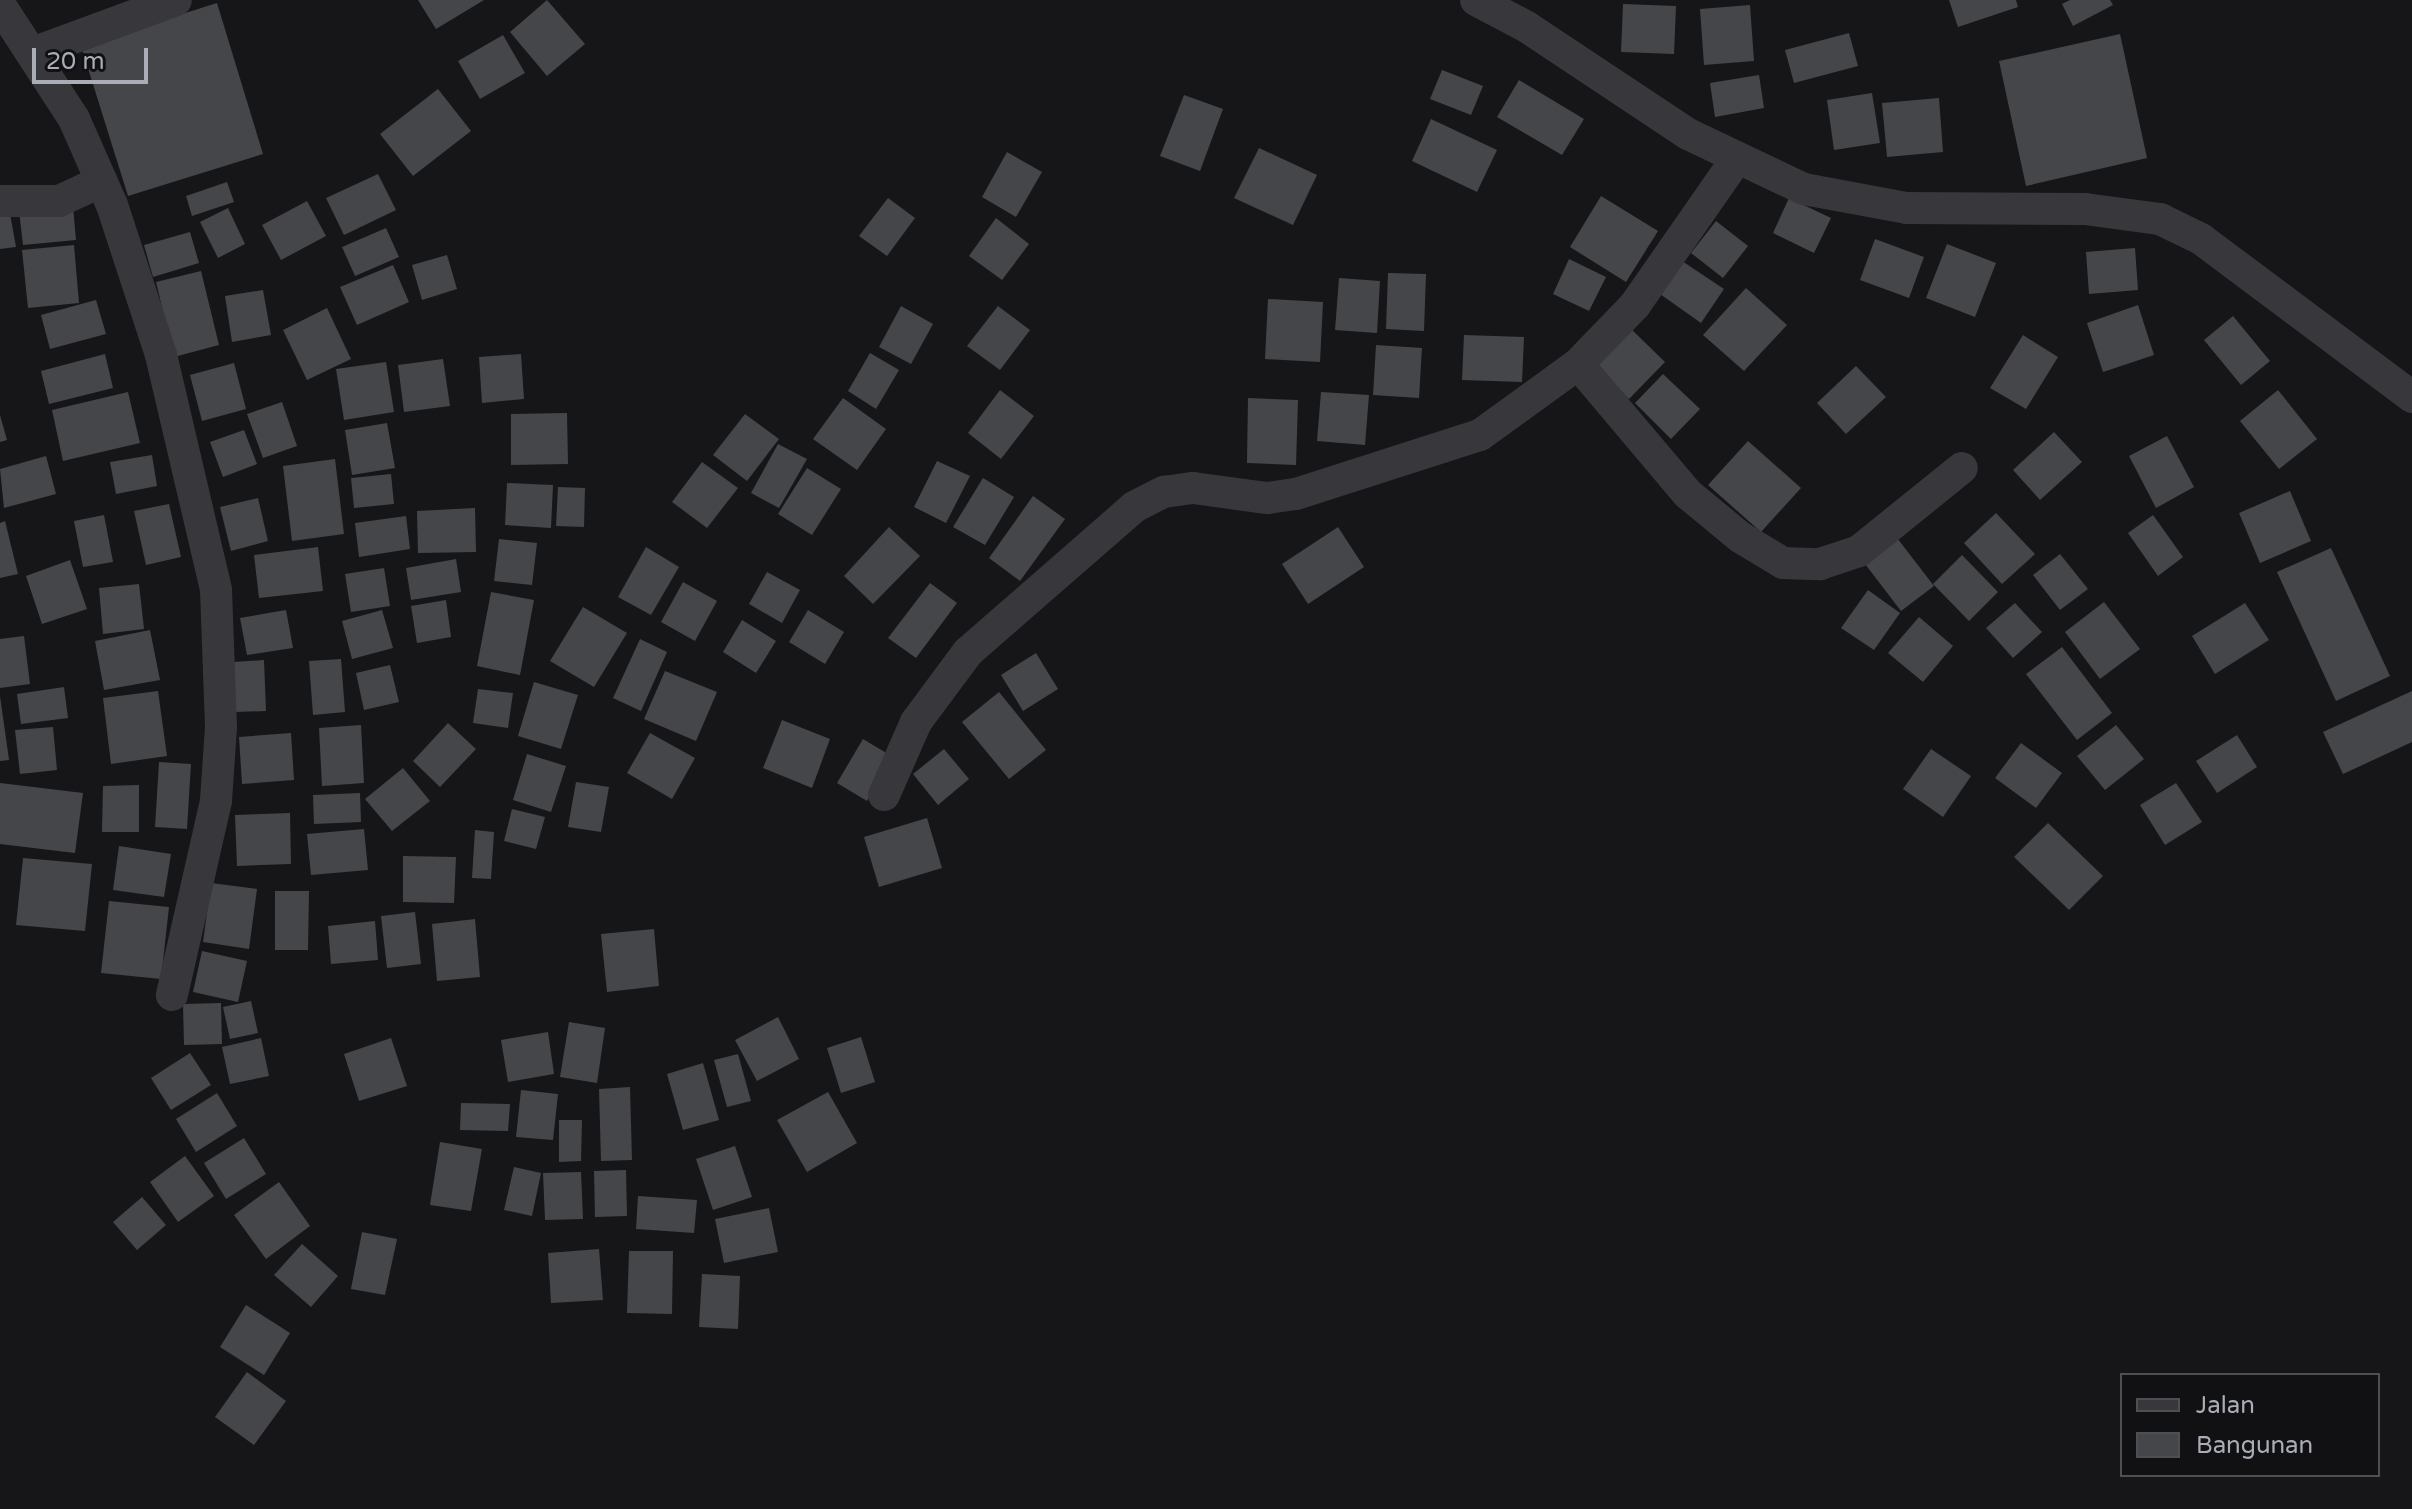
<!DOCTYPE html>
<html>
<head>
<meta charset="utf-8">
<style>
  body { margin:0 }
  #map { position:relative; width:2412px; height:1509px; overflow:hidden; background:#161618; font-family:"Varela Round",sans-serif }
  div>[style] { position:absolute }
  .building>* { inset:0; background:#45464a }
  .street>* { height:32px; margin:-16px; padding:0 16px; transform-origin:16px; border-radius:16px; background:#38383c }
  span { translate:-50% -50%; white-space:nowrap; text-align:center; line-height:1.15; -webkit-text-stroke:6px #111113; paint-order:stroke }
  .legend { position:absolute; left:2120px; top:1373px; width:260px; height:104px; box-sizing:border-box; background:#111113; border:2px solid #4e4f54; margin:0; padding:10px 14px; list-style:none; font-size:24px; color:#aaadb6 }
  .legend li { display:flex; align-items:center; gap:16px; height:40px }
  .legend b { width:40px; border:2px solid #4e4f54 }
  .scale { position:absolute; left:32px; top:48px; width:116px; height:36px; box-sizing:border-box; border:4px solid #aaadb6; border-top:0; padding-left:10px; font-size:24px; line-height:28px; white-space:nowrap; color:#aaadb6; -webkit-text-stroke:6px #111113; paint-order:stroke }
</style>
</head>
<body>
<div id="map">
  <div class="building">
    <i style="clip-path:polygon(418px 0,484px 0,436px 29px)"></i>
    <i style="clip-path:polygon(547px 0,585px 44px,547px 76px,510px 32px)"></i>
    <i style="clip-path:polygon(1949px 0,2016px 0,2018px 7px,1958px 27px)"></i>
    <i style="clip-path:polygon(2070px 0,2110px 0,2113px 5px,2073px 26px,2062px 4px)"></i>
    <i style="clip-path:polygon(217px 3px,263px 154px,128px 196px,81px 46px)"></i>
    <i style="clip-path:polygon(1623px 4px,1676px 6px,1674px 54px,1621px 52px)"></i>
    <i style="clip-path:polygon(1750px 5px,1754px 61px,1704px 65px,1700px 9px)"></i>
    <i style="clip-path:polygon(1849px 33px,1858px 66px,1794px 83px,1785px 50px)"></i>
    <i style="clip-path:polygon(2120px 34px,2147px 158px,2026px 186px,1999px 61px)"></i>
    <i style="clip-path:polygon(503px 35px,525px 73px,480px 99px,458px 61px)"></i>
    <i style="clip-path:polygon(1442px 70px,1483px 86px,1471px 115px,1430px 99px)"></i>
    <i style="clip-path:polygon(1759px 75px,1764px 108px,1715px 117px,1710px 83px)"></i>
    <i style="clip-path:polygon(1519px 80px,1584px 119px,1562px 155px,1497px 117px)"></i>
    <i style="clip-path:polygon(438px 89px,471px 131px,413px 176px,380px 134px)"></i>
    <i style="clip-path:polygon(1872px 93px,1880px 143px,1834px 150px,1827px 100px)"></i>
    <i style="clip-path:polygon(1184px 95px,1223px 109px,1200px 171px,1160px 156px)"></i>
    <i style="clip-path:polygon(1939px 98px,1943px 152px,1887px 157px,1882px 103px)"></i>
    <i style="clip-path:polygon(1431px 119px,1497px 150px,1477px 192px,1412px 161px)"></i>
    <i style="clip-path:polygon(1259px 148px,1317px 175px,1293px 225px,1234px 198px)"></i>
    <i style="clip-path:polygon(1007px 152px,1042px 172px,1016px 217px,982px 197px)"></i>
    <i style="clip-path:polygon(378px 174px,396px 210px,344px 235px,326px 198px)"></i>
    <i style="clip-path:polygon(227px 182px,234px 202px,192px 216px,186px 196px)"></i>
    <i style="clip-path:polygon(1601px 196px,1658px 231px,1626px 282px,1570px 247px)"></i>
    <i style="clip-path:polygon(888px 198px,915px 218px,887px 256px,859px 236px)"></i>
    <i style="clip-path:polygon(1789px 198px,1831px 218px,1814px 253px,1773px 233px)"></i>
    <i style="clip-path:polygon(307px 201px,326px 236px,281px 260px,262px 225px)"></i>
    <i style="clip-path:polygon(73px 206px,76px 240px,23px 245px,19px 211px)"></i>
    <i style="clip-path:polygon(9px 208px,16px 247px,0 249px,0 209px)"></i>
    <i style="clip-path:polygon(228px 208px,245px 244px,218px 258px,200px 222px)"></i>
    <i style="clip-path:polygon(996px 218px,1029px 244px,1002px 280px,969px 256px)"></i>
    <i style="clip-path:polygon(1716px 221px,1748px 246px,1723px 278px,1691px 253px)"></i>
    <i style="clip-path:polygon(386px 228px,399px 257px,355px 276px,342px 247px)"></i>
    <i style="clip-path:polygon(190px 232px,199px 263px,153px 277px,144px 245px)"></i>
    <i style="clip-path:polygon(1875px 239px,1924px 257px,1909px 298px,1860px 280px)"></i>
    <i style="clip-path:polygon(1947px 244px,1996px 263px,1975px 317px,1926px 298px)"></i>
    <i style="clip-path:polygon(74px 245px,79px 303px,28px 308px,22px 250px)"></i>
    <i style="clip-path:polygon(2135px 248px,2138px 290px,2089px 294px,2086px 252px)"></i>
    <i style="clip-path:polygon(447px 255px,457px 289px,422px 300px,412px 265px)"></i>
    <i style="clip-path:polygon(1569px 259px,1606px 277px,1589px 311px,1553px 294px)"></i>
    <i style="clip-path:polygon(1682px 261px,1724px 289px,1701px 323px,1660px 294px)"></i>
    <i style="clip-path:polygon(393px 265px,409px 302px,357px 325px,340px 287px)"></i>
    <i style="clip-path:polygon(201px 271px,219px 345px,174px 357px,156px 282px)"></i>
    <i style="clip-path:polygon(1388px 273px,1426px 274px,1424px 331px,1386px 329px)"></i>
    <i style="clip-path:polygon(1339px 278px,1380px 281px,1377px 333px,1335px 330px)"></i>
    <i style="clip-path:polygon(1746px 288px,1787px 325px,1744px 371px,1703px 335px)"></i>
    <i style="clip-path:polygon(263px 290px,271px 335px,232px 342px,225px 296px)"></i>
    <i style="clip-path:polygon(1268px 299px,1323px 302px,1320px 362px,1265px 359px)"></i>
    <i style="clip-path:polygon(96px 300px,106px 334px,50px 349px,41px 315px)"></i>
    <i style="clip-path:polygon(2138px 305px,2154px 355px,2103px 372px,2087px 323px)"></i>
    <i style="clip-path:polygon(901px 306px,933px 324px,911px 364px,879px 347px)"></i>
    <i style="clip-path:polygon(998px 306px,1030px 330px,1000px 370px,967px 346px)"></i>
    <i style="clip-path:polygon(327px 308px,351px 359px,307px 380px,283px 330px)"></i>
    <i style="clip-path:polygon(2233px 316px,2270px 361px,2241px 385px,2204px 340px)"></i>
    <i style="clip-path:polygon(1627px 325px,1665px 362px,1629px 399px,1591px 362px)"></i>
    <i style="clip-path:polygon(1464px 335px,1524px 337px,1522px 382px,1462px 380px)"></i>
    <i style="clip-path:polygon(2023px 335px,2058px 357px,2026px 409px,1990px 388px)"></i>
    <i style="clip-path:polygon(1376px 345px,1422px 348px,1419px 398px,1373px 395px)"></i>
    <i style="clip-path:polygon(870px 353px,899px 370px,876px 409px,848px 391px)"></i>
    <i style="clip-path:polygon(105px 354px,113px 388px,49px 404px,41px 371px)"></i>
    <i style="clip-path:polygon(521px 354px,524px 399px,482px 403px,479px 357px)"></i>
    <i style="clip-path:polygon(443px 359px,450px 406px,404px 412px,398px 365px)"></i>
    <i style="clip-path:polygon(386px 362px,394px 412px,344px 420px,336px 369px)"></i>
    <i style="clip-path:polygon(234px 363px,246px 409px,202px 421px,190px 375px)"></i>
    <i style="clip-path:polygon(1856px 366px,1886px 397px,1846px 434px,1817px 403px)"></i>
    <i style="clip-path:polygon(1663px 374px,1700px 409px,1671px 439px,1635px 403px)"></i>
    <i style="clip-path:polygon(1000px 390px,1034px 416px,1001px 459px,968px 433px)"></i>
    <i style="clip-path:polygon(2278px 390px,2317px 439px,2279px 469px,2240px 421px)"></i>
    <i style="clip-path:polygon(128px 392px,140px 443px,63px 461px,52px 410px)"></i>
    <i style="clip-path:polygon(1321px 392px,1369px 395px,1365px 445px,1317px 441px)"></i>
    <i style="clip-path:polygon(843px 398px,886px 429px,857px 470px,813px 439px)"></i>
    <i style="clip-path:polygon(1248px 398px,1298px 400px,1296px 465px,1247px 463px)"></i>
    <i style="clip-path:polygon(282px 402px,297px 446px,263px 458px,247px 414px)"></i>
    <i style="clip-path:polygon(567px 413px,568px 464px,511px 465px,511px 414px)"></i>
    <i style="clip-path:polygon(745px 414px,779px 439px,747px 481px,713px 455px)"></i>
    <i style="clip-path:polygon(0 415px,7px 440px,0 442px)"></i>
    <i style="clip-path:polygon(387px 423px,395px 468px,352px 475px,345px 430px)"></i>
    <i style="clip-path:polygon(244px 430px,257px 464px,223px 477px,210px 442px)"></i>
    <i style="clip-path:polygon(2054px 432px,2082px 462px,2040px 500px,2013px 470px)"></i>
    <i style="clip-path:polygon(2167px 436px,2194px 487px,2156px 508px,2129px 456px)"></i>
    <i style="clip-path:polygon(1748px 441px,1801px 488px,1761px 532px,1708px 485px)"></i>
    <i style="clip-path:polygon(778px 444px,807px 459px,779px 508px,751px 493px)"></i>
    <i style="clip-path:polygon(152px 455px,157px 486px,116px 494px,110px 462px)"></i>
    <i style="clip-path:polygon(46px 456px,56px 494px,4px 508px,0 469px)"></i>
    <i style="clip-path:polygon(335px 459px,344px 534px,292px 541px,283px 466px)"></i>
    <i style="clip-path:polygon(937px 461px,970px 476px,946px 523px,914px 507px)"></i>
    <i style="clip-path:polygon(702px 462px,738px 488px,707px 528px,672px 502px)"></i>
    <i style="clip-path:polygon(807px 468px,841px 489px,812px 535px,778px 514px)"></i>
    <i style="clip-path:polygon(391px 474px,394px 504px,354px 508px,351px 478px)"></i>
    <i style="clip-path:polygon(983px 478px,1014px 497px,985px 545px,953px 527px)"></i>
    <i style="clip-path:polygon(507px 483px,553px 485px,551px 528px,505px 525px)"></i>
    <i style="clip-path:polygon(558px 487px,585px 488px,584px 527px,556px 526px)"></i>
    <i style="clip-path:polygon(2290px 491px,2311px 541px,2260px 563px,2239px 513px)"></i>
    <i style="clip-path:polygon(1033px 496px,1065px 519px,1020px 581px,989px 558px)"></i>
    <i style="clip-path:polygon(258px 498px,268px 541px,231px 551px,220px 507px)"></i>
    <i style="clip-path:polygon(169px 504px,181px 557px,146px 565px,134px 511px)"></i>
    <i style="clip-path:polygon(475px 508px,476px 552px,418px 553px,417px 511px)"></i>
    <i style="clip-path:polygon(1996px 513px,2035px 554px,2002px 584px,1964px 543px)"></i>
    <i style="clip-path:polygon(104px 515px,113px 562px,83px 567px,74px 521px)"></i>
    <i style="clip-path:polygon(2153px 515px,2183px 557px,2158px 576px,2128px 533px)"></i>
    <i style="clip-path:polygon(406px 516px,410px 549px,359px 557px,355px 523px)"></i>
    <i style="clip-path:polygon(5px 521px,18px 574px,0 578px,0 523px)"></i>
    <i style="clip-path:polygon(889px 527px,920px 556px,873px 604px,844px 576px)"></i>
    <i style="clip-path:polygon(1338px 527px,1364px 567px,1308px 604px,1282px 564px)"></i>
    <i style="clip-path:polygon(1894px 534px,1934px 586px,1901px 611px,1862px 560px)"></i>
    <i style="clip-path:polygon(499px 539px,537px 543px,532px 585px,494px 581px)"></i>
    <i style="clip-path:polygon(318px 547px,323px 591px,259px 598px,254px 555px)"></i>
    <i style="clip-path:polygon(646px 547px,679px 567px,651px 615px,618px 597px)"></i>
    <i style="clip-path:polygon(2331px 548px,2390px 676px,2336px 701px,2277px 572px)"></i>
    <i style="clip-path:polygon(2060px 554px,2088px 589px,2060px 610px,2033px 575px)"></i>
    <i style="clip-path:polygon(1962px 555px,1998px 592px,1969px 621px,1933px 584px)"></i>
    <i style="clip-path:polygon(456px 559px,461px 592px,411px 600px,406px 568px)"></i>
    <i style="clip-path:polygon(70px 560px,87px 609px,42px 624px,26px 576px)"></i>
    <i style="clip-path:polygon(384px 568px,390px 606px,351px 612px,345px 574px)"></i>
    <i style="clip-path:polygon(767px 572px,800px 590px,782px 623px,749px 604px)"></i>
    <i style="clip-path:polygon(683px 582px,717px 601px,695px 641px,661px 622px)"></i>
    <i style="clip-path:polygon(930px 583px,957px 603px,916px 658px,888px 638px)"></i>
    <i style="clip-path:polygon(139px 584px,144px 629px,103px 634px,99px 588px)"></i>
    <i style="clip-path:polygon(1868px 590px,1900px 613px,1874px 650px,1841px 628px)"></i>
    <i style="clip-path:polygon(491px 592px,534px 600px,520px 675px,477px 666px)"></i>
    <i style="clip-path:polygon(446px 600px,451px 637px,417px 643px,411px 606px)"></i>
    <i style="clip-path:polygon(2104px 602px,2140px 649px,2100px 679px,2065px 632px)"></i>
    <i style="clip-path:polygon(2015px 603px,2042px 632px,2013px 658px,1986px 628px)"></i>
    <i style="clip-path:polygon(2245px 603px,2269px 640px,2215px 674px,2192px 636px)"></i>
    <i style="clip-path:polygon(583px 607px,627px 633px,594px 687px,550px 661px)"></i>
    <i style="clip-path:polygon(286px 610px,293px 648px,247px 655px,240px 618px)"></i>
    <i style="clip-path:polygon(382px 610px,393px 648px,352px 659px,342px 621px)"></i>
    <i style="clip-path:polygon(808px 610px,844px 632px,825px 664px,789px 642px)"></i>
    <i style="clip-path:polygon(1919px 617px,1953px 646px,1923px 682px,1888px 653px)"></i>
    <i style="clip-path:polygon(742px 620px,776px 641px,756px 673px,723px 652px)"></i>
    <i style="clip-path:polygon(150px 630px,160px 680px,104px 690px,95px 641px)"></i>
    <i style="clip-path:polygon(24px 636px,30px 684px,0 688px,0 639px)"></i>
    <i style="clip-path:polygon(640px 639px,667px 652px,641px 711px,613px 698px)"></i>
    <i style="clip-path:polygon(2062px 647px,2112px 713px,2077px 740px,2026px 674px)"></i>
    <i style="clip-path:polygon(1036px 653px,1058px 689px,1023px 711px,1001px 675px)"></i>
    <i style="clip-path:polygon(341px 659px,345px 712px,313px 715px,309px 661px)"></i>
    <i style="clip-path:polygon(264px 660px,266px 711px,235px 712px,233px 662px)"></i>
    <i style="clip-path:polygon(390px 665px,399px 702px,364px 710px,356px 673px)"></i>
    <i style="clip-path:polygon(665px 671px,717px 692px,696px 741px,644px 719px)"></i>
    <i style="clip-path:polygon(534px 682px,578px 695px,561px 749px,518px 736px)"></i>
    <i style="clip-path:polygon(64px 687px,68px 718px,21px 724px,17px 694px)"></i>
    <i style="clip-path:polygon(478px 689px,513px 693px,508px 728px,473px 723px)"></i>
    <i style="clip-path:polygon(158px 691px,167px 756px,111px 764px,103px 698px)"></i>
    <i style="clip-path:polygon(2412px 691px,2412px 742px,2343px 774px,2323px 732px)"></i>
    <i style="clip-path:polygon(999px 692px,1046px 750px,1009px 779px,962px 722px)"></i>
    <i style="clip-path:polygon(0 696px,9px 760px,0 761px)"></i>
    <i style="clip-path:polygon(782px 720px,830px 739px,812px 788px,763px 768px)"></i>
    <i style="clip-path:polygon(448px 723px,476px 749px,440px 787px,413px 761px)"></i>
    <i style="clip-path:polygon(361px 725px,364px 783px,322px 786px,319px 728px)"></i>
    <i style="clip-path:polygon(2116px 725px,2144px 759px,2105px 790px,2077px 756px)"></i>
    <i style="clip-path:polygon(53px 727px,57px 770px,20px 774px,15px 730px)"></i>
    <i style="clip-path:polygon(291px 733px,294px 780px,242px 784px,239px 737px)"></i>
    <i style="clip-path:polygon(650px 733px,695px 758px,672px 799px,627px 773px)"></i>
    <i style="clip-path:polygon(2237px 735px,2257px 767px,2217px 793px,2196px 761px)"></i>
    <i style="clip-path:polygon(863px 739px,893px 757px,867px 801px,837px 783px)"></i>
    <i style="clip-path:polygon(2021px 743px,2062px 773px,2036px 808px,1995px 778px)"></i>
    <i style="clip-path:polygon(944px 749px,969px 779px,938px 805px,913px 774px)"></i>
    <i style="clip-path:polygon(1931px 749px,1971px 776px,1943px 817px,1903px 789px)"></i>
    <i style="clip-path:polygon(527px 754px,566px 766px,551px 812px,513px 800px)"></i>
    <i style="clip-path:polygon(159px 762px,191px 764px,187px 829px,155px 827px)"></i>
    <i style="clip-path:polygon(403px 768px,430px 801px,392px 831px,365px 799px)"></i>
    <i style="clip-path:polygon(576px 782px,609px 787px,601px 832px,568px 827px)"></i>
    <i style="clip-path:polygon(0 783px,83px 793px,75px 853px,0 844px)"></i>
    <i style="clip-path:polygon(2176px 783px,2202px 822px,2165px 845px,2140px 805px)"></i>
    <i style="clip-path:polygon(139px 785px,139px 832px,102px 832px,103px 786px)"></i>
    <i style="clip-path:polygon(360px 793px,361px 822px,314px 824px,313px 795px)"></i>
    <i style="clip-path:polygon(512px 809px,545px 817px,536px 849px,504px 841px)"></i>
    <i style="clip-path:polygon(290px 813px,291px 864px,237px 866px,235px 815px)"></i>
    <i style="clip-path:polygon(927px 818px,942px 868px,879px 887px,864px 837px)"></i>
    <i style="clip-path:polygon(2048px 823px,2103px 876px,2069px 910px,2014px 857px)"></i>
    <i style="clip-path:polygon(364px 829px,368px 870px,311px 875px,307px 834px)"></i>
    <i style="clip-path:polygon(475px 830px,494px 832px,491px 879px,472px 878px)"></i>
    <i style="clip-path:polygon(119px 846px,171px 854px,164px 897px,113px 890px)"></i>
    <i style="clip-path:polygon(403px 856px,456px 857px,454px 903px,403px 902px)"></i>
    <i style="clip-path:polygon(23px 858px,92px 864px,85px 931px,16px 925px)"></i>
    <i style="clip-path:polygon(211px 883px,257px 889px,249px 949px,203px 942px)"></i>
    <i style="clip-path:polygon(275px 891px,309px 891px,308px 950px,275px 950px)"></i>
    <i style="clip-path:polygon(109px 901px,169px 907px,161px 979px,101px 973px)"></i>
    <i style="clip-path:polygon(415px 912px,421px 964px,387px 968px,381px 916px)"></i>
    <i style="clip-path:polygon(475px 919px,480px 977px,437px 981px,432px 924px)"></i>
    <i style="clip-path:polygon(375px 921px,378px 960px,331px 964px,328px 926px)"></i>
    <i style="clip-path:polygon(654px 929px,659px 986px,607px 992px,601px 934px)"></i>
    <i style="clip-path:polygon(202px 951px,247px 961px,238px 1002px,193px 992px)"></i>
    <i style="clip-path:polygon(251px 1001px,258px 1033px,230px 1039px,223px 1007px)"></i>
    <i style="clip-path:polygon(221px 1003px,222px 1044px,184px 1045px,183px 1004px)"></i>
    <i style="clip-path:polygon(778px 1017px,799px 1059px,757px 1081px,735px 1040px)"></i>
    <i style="clip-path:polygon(569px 1022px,605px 1028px,597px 1083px,560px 1077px)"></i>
    <i style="clip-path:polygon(548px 1032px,554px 1074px,508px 1082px,501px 1040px)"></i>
    <i style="clip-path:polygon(861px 1037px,875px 1082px,841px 1093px,827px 1048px)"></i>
    <i style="clip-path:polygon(261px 1038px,269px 1076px,230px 1084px,222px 1047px)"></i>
    <i style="clip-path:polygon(391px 1038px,407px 1086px,359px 1101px,344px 1054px)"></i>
    <i style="clip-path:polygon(190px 1053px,211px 1085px,171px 1110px,151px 1078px)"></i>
    <i style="clip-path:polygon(738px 1054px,751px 1101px,727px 1107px,714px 1060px)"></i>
    <i style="clip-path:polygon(703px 1063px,719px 1120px,683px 1130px,667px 1074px)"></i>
    <i style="clip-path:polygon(630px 1087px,632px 1160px,601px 1161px,599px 1089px)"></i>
    <i style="clip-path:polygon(521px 1090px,558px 1094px,553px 1140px,516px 1137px)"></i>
    <i style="clip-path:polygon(828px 1092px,857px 1143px,807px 1172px,777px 1120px)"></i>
    <i style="clip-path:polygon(217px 1093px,237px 1126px,196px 1152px,176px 1119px)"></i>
    <i style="clip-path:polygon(461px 1103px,510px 1104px,508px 1131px,460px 1130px)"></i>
    <i style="clip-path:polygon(559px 1120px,582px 1120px,581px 1161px,559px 1162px)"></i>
    <i style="clip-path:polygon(244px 1138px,266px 1174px,226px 1199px,204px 1163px)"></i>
    <i style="clip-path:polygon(440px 1142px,482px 1149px,471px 1211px,430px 1205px)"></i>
    <i style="clip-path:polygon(735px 1146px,752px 1197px,713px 1210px,696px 1159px)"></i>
    <i style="clip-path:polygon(185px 1156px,214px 1196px,178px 1222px,150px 1182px)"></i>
    <i style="clip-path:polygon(514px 1167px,541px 1173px,532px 1216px,504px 1210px)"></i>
    <i style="clip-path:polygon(626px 1170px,627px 1216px,595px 1217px,594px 1171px)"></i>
    <i style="clip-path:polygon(581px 1172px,583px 1219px,545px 1220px,543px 1173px)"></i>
    <i style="clip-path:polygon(279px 1182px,310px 1226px,266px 1259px,234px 1215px)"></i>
    <i style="clip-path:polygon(638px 1196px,697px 1200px,694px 1233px,636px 1229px)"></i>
    <i style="clip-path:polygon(142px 1197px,166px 1225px,137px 1250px,113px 1222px)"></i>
    <i style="clip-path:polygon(769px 1208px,778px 1252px,724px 1263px,715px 1219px)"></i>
    <i style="clip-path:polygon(362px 1232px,397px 1239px,385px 1295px,351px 1289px)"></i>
    <i style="clip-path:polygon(302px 1244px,338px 1276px,311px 1307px,274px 1275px)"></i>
    <i style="clip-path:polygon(599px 1249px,603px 1300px,551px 1303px,548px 1253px)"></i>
    <i style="clip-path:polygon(629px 1251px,673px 1251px,672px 1314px,627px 1313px)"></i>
    <i style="clip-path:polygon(702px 1274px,740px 1276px,738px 1329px,699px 1327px)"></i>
    <i style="clip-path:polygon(246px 1305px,290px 1333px,264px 1375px,220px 1347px)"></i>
    <i style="clip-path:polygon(247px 1372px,286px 1401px,254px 1445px,215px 1417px)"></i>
  </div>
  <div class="street">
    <i style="left:1476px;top:0;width:58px;rotate:27.9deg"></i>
    <i style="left:1527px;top:27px;width:193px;rotate:33.6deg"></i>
    <i style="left:1688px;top:134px;width:128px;rotate:25.4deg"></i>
    <i style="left:1804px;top:189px;width:105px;rotate:10.5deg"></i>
    <i style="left:1907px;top:208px;width:178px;rotate:0.3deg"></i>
    <i style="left:2085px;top:209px;width:76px;rotate:7.6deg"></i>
    <i style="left:2160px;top:219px;width:46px;rotate:26deg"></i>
    <i style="left:2201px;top:239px;width:264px;rotate:36.8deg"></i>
    <i style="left:0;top:5px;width:136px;rotate:57deg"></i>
    <i style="left:74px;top:119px;width:94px;rotate:66.2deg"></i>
    <i style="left:112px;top:205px;width:158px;rotate:71.9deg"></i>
    <i style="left:161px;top:355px;width:241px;rotate:76.8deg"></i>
    <i style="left:216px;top:590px;width:137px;rotate:87.9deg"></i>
    <i style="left:221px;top:727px;width:74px;rotate:93.9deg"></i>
    <i style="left:216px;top:801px;width:199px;rotate:102.8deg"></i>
    <i style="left:35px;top:52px;width:150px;rotate:-20.2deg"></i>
    <i style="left:0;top:201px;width:59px"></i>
    <i style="left:59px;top:201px;width:47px;rotate:-24.9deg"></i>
    <i style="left:1578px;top:364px;width:170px;rotate:49.8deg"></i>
    <i style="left:1688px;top:494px;width:67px;rotate:39.6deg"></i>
    <i style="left:1740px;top:537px;width:50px;rotate:31.2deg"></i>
    <i style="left:1783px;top:563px;width:37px;rotate:2deg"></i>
    <i style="left:1820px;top:564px;width:41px;rotate:-18.4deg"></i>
    <i style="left:1859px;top:551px;width:132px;rotate:-38.9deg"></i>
    <i style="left:884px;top:795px;width:80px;rotate:-66.3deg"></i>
    <i style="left:916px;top:722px;width:87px;rotate:-53.4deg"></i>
    <i style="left:968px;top:652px;width:220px;rotate:-41.1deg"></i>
    <i style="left:1134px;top:507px;width:34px;rotate:-27deg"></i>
    <i style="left:1164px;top:492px;width:29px;rotate:-8deg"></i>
    <i style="left:1193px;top:488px;width:75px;rotate:7.7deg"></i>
    <i style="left:1267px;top:498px;width:29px;rotate:-8deg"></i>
    <i style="left:1296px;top:494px;width:193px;rotate:-17.8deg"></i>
    <i style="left:1480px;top:435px;width:121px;rotate:-35.9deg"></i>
    <i style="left:1578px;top:364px;width:82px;rotate:-46deg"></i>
    <i style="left:1635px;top:305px;width:175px;rotate:-55.2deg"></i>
  </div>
  <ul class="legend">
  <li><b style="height:10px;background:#38383c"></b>Jalan</li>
  <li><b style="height:22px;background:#45464a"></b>Bangunan</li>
  </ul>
  <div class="scale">20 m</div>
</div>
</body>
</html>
